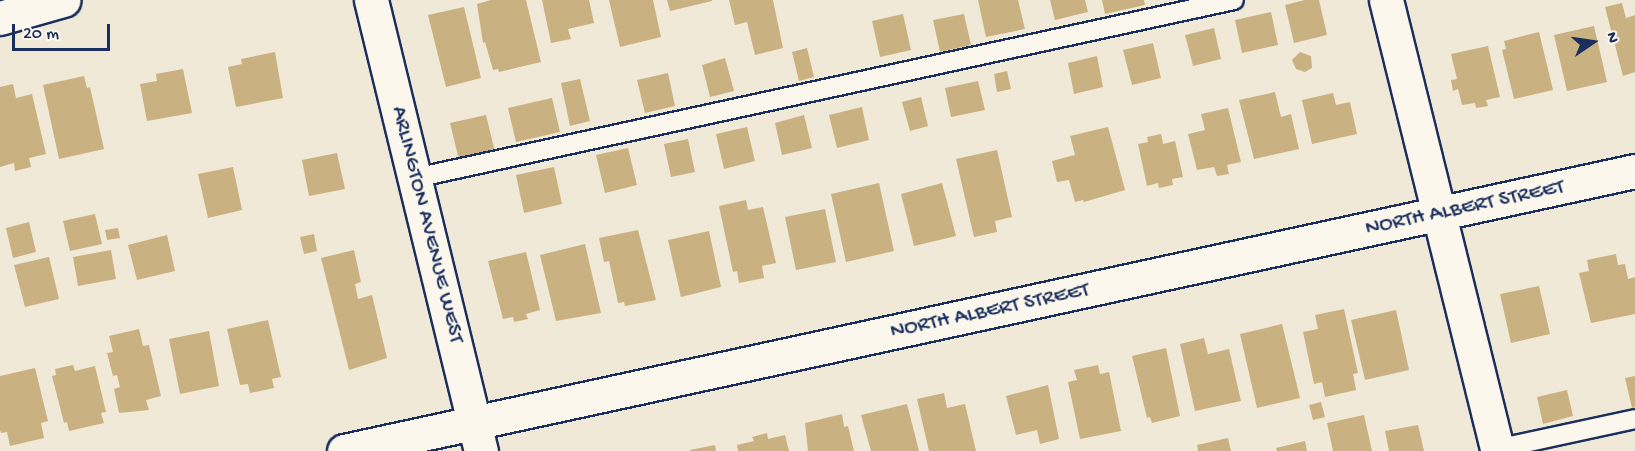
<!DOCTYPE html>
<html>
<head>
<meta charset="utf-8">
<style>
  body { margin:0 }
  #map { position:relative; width:1635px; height:451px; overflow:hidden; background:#f1e9d7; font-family:"Gochi Hand",sans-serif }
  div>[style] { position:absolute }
  .building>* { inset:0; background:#cab181 }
  .roads { filter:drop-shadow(2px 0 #1b2f5e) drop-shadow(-2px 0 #1b2f5e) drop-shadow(0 2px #1b2f5e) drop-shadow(0 -2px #1b2f5e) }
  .lane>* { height:18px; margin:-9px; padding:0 9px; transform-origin:9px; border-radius:9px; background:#fbf7ec }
  .street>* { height:33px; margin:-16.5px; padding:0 16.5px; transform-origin:16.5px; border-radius:16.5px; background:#fbf7ec }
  span { translate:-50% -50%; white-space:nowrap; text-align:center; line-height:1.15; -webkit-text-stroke:5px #fbf7ec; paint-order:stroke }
  .street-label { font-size:22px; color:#1b2f5e }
  .north { position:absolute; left:1563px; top:12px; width:60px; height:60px; -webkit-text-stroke:4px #fbf7ec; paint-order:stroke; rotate:77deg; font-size:16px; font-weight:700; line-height:24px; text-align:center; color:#1b2f5e }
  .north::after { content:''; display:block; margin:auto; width:21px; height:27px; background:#1b2f5e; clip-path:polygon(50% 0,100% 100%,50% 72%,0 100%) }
  .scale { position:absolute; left:12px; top:24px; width:98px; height:27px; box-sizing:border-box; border:3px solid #1b2f5e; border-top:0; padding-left:8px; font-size:18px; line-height:21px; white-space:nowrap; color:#1b2f5e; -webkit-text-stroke:4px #fbf7ec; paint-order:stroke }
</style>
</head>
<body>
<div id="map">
  <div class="building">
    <i style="clip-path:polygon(491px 0,526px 0,541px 62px,499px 72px,498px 69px,493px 70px,485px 42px,483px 43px,477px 4px)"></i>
    <i style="clip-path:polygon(542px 0,589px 0,594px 23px,568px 29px,571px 39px,551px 43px)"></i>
    <i style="clip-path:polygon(609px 0,653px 0,661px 37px,620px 47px)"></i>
    <i style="clip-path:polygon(667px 0,712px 0,712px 1px,670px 11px)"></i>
    <i style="clip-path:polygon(729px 0,773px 0,783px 48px,755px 55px,747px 22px,735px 25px)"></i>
    <i style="clip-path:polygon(978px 0,1018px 0,1025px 29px,986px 37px)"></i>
    <i style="clip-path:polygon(1050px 0,1085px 0,1088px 12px,1055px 20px)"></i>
    <i style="clip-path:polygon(1102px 0,1144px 0,1145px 5px,1105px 14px)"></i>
    <i style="clip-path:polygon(1305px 0,1319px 0,1327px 35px,1294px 43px,1285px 5px)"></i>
    <i style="clip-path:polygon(1622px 3px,1626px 18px,1635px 15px,1635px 72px,1623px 76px,1605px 7px)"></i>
    <i style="clip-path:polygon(464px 7px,481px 78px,446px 87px,428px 15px)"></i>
    <i style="clip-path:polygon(1271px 12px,1278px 45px,1242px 53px,1235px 20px)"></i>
    <i style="clip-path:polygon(903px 14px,911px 50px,880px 57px,872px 21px)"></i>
    <i style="clip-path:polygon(964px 14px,971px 45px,940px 52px,933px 20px)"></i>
    <i style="clip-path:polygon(1594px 26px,1607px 82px,1567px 91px,1554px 35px)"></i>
    <i style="clip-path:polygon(1214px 28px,1221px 59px,1193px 66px,1185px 35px)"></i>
    <i style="clip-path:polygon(1539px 32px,1553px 90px,1514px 99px,1502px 50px,1506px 49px,1504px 41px)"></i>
    <i style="clip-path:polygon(1153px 43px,1161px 78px,1132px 85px,1123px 50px)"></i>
    <i style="clip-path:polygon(1488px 46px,1500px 97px,1486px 100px,1488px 106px,1476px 108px,1475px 103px,1462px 105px,1458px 89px,1453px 91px,1451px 80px,1457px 79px,1451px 54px)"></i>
    <i style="clip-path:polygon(807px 48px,814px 77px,799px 81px,792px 52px)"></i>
    <i style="clip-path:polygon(275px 52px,283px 98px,236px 107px,228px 67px,242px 64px,241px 59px)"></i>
    <i style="clip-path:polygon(1300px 52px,1311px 56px,1312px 68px,1305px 72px,1296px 69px,1292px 60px)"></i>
    <i style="clip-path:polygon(1097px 56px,1103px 87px,1074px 94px,1068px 63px)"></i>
    <i style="clip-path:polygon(725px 58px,734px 91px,710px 97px,702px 65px)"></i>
    <i style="clip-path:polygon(183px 69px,192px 113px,147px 121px,140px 84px,157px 81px,156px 74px)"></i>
    <i style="clip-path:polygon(1007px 71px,1011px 89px,997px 92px,994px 74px)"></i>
    <i style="clip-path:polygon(668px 73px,675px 106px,645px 113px,637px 80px)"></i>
    <i style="clip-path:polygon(84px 76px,87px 88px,90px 87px,104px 149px,59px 159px,43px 85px)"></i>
    <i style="clip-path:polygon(580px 79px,590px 121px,570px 126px,561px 83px)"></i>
    <i style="clip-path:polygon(978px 81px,985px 110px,951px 117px,945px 88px)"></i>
    <i style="clip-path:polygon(13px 84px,16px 98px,32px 94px,46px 154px,29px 158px,31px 167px,15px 171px,14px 163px,0 167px,0 87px)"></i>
    <i style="clip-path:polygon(1275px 92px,1281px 117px,1291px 114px,1299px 149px,1254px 159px,1239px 100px)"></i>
    <i style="clip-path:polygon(1333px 93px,1336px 105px,1350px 102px,1357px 134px,1312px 144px,1302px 100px)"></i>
    <i style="clip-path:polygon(921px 97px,928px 126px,910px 131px,902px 102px)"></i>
    <i style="clip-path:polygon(552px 98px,560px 132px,516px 142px,508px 108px)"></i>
    <i style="clip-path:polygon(862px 107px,869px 140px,837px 148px,829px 115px)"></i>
    <i style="clip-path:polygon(1228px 108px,1241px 162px,1227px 165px,1229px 174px,1217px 176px,1214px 167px,1197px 170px,1188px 134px,1205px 130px,1201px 114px)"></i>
    <i style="clip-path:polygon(486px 115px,495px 152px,459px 160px,450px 123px)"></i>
    <i style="clip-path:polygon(804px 115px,812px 148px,782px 155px,775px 123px)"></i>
    <i style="clip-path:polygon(747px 127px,755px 161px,724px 169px,716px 134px)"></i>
    <i style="clip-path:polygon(1108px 127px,1125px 190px,1084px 202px,1083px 200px,1075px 202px,1069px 180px,1057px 182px,1052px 161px,1075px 155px,1070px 136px)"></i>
    <i style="clip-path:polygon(1161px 134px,1163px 144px,1175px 141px,1183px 177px,1172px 179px,1173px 185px,1159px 188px,1158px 183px,1147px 186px,1138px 144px,1148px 142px,1147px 137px)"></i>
    <i style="clip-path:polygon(688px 139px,695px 172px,671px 177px,664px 144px)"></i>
    <i style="clip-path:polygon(628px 148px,637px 185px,605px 193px,596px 155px)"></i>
    <i style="clip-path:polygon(997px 150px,1012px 217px,995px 221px,997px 232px,974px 237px,956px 159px)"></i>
    <i style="clip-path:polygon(337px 153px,345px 189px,309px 196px,302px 160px)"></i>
    <i style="clip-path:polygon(233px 167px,242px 210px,208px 218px,198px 174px)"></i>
    <i style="clip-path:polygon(554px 167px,562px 204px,524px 213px,516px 175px)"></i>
    <i style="clip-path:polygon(879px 183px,894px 251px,846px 262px,831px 194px)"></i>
    <i style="clip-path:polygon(942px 183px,956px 236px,914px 246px,901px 194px)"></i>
    <i style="clip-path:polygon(746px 200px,748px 210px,763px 207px,776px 263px,762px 266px,764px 278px,739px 283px,737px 271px,733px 272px,719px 206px)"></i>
    <i style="clip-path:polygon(825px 209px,836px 262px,796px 270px,785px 217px)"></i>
    <i style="clip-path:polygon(95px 214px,102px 244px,70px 251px,63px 221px)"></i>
    <i style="clip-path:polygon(29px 222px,36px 252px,13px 258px,6px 228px)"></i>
    <i style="clip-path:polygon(118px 228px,120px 238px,107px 240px,105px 230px)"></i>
    <i style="clip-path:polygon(638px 230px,656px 300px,625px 306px,624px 302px,618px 303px,609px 261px,604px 262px,599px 238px)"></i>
    <i style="clip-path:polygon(709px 231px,721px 287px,681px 297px,668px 240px)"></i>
    <i style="clip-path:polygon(314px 234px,317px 251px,304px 254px,300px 237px)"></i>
    <i style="clip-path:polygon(167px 235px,175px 271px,137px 280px,128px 245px)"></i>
    <i style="clip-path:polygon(585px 244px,601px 313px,556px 321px,540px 255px)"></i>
    <i style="clip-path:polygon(111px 250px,116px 279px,78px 286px,73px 257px)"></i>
    <i style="clip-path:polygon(354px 250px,361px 282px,355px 284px,358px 299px,372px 295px,387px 358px,349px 370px,321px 258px)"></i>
    <i style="clip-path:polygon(526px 252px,540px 310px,526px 314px,528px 319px,514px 322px,513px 317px,503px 319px,488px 261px)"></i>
    <i style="clip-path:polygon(1616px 254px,1618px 265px,1625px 264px,1628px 279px,1635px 277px,1635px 314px,1591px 323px,1579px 273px,1589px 271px,1587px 260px)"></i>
    <i style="clip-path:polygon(49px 257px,59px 299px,25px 307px,14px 265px)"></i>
    <i style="clip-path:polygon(1539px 286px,1550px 334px,1511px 343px,1500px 294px)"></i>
    <i style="clip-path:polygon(1344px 309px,1358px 373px,1353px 374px,1356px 390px,1325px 397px,1322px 382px,1314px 384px,1303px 332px,1318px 329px,1315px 315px)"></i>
    <i style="clip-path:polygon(1396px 310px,1409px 370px,1365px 380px,1351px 320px)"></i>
    <i style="clip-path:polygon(268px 320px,281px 377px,272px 379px,274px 388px,250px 393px,248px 384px,240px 385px,227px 329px)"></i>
    <i style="clip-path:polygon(1282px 324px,1300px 398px,1257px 408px,1240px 334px)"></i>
    <i style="clip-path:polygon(139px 329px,143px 346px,149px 345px,161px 396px,146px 400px,149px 410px,119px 413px,114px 389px,120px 387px,117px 375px,113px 376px,107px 353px,113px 352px,109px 336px)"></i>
    <i style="clip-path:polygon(209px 331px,219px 386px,180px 394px,169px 339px)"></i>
    <i style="clip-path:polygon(1204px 338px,1208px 354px,1229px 349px,1241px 401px,1195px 411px,1180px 344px)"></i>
    <i style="clip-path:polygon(1166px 348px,1180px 416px,1152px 423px,1150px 417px,1147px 418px,1132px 356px)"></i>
    <i style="clip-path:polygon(73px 365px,75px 371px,95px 366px,106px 412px,101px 413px,104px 423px,69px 431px,67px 422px,64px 423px,52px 376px,56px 375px,55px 369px)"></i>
    <i style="clip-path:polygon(1098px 365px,1100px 374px,1109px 372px,1121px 431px,1080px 439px,1068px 382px,1077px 380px,1074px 370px)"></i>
    <i style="clip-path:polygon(35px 368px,48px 421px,41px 423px,44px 438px,10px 446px,7px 432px,1px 433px,0 430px,0 376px)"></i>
    <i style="clip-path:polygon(1635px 376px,1635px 407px,1632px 408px,1625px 378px)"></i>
    <i style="clip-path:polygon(1048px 385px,1059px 439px,1040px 444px,1037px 430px,1016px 435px,1006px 396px)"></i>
    <i style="clip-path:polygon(1567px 390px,1573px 416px,1543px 424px,1537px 397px)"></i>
    <i style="clip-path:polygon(944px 393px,947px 408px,965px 404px,976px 451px,929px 451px,917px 399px)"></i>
    <i style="clip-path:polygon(1321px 402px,1325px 417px,1313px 420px,1309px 405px)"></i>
    <i style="clip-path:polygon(907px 404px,919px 451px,871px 451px,861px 415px)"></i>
    <i style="clip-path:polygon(842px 414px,844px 427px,848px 426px,854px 451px,808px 451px,805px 423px)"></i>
    <i style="clip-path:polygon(1364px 415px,1372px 451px,1333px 451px,1327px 423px)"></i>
    <i style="clip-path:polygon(1418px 425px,1424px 451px,1389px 451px,1385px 431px)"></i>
    <i style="clip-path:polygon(767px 433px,768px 439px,785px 435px,789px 451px,738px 451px,737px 445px,754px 441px,752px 437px)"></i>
    <i style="clip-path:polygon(1228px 438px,1231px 451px,1198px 451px,1197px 445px)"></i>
    <i style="clip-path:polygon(1305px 441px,1307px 451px,1277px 451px,1276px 448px)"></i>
    <i style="clip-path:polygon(715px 445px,716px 451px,690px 451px,690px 450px)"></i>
  </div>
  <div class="roads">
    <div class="lane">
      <i style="left:415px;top:178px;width:838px;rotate:-12.26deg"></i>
      <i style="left:1492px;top:450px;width:146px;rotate:-12.2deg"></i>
    </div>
    <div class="street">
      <i style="left:371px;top:0;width:464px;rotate:76.3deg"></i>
      <i style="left:1386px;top:0;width:465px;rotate:76.1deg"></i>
      <i style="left:0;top:18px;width:66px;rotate:-15.9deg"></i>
      <i style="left:344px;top:451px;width:1321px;rotate:-12.24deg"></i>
    </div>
  </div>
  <div class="street-label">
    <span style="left:1465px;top:209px;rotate:-12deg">NORTH ALBERT STREET</span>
    <span style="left:426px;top:225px;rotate:76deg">ARLINGTON AVENUE WEST</span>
    <span style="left:990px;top:312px;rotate:-12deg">NORTH ALBERT STREET</span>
  </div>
  <div class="north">N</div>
  <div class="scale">20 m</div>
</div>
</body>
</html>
